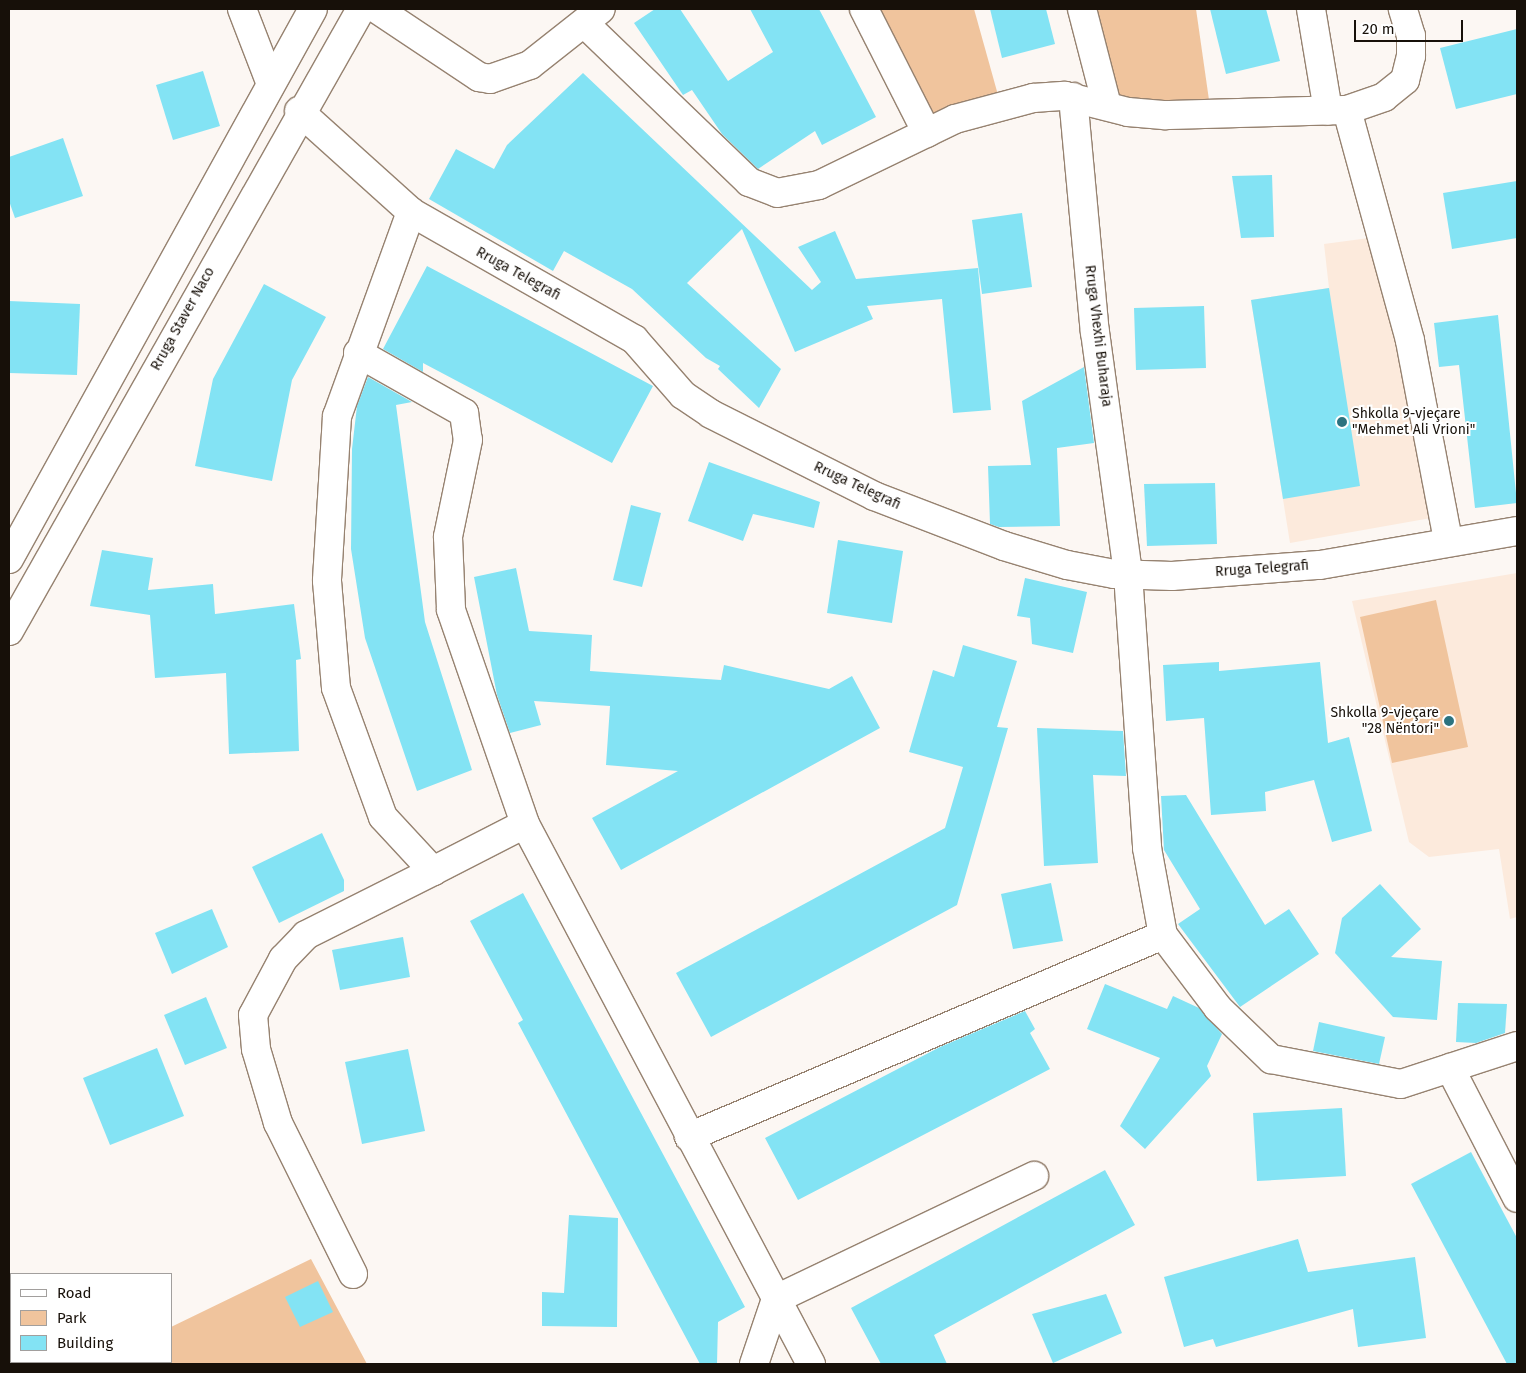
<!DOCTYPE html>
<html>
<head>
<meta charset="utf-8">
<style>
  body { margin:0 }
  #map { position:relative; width:1526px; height:1373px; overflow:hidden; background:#fcf7f3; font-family:"Fira Sans",sans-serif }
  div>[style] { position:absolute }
  .built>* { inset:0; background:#fceadc }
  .green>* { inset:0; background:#f0c49d }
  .building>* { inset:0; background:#83e3f4 }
  .roads { filter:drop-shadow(1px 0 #968270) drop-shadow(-1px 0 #968270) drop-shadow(0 1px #968270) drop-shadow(0 -1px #968270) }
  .street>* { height:28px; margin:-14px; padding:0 14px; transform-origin:14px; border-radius:14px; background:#fff }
  .secondary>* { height:28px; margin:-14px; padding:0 14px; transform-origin:14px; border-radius:14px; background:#fff }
  .dots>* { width:14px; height:14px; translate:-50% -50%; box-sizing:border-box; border:2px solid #fff; border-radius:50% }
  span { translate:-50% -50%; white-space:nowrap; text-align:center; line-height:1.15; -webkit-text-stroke:4px #fff; paint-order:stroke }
  .street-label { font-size:14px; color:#171009 }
  .poi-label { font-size:14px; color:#171009 }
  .left { translate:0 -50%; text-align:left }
  .right { translate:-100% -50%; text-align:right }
  .frame { position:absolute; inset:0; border:10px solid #171009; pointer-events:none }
  .legend { position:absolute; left:10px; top:1273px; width:162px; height:90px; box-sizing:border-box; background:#fff; border:1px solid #a29f9d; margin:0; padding:6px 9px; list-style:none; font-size:15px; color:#171009 }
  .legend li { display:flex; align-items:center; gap:10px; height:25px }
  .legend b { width:25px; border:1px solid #a29f9d }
  .scale { position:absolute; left:1354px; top:20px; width:109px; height:22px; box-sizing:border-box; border:2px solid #171009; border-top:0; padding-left:6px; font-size:15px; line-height:18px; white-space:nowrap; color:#171009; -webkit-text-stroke:4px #fff; paint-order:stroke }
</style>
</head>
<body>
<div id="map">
  <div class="built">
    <i style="clip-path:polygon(1369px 238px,1400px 346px,1431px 518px,1290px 543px,1251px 300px,1329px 288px,1324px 244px)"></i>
    <i style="clip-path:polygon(1517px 573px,1517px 917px,1510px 919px,1499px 849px,1429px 857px,1409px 842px,1352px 601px)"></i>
  </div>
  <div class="green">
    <i style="clip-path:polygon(877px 9px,974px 9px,998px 95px,933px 117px)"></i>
    <i style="clip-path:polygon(1096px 9px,1196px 9px,1210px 107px,1120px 97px)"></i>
    <i style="clip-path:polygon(1436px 600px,1468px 747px,1392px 763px,1360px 617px)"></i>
    <i style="clip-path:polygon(311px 1259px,367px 1364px,94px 1364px,171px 1362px,171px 1327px)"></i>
  </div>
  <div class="building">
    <i style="clip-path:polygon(655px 9px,680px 9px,728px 81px,773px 52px,750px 9px,819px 9px,876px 117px,822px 145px,815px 131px,758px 169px,722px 134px,692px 90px,683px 95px,634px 23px)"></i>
    <i style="clip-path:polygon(990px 9px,1046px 9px,1055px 44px,1002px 58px)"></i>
    <i style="clip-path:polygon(1210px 9px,1266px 9px,1280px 61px,1226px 74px)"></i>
    <i style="clip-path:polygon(1517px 29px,1517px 94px,1456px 109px,1440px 48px)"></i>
    <i style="clip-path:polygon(203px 71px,220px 126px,173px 140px,156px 85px)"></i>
    <i style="clip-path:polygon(583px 73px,812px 290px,821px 282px,798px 247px,835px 231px,856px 279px,978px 268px,991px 410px,953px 413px,942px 299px,867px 306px,873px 319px,795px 352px,742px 229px,687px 283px,781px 369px,759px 408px,718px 369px,720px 366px,706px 358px,632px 289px,564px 251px,553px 271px,429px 199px,456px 149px,494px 169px,507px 145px)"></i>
    <i style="clip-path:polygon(63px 138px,83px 196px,15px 218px,9px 201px,9px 157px)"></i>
    <i style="clip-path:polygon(1272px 175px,1274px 237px,1241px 238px,1232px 176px)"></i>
    <i style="clip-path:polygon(1517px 181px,1517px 238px,1452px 249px,1443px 193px)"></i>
    <i style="clip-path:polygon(1022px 213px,1032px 287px,982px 294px,972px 220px)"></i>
    <i style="clip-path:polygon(427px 266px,653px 386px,612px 463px,423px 363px,423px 372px,383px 349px)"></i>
    <i style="clip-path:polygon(264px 284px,326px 317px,292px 380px,272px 481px,195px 466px,213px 379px)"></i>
    <i style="clip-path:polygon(1329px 288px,1360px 486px,1283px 499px,1251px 300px)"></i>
    <i style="clip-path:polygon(9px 301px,80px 304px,77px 375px,9px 373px)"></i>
    <i style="clip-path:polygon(1204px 306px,1206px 368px,1136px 370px,1134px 308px)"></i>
    <i style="clip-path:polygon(1498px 315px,1517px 503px,1475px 508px,1459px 365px,1439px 367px,1434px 323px)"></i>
    <i style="clip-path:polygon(1084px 367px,1094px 443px,1057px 448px,1060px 526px,999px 527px,990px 524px,988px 466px,1031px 465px,1022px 401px)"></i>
    <i style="clip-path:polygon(368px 377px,412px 402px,396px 405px,425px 622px,472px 770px,417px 791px,365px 638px,351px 549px,352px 449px,357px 406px)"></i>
    <i style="clip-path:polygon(709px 462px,820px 502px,814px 528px,753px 514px,743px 541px,688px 521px)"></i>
    <i style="clip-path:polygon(1215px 483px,1217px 544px,1147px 546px,1144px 484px)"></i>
    <i style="clip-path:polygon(631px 505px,661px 513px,642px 587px,613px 580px)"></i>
    <i style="clip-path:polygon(838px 540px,903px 551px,892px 623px,827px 613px)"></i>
    <i style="clip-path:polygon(102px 550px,153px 558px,148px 590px,213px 584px,215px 614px,294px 604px,301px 659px,296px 660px,299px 751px,229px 754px,226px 673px,155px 678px,150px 615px,90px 606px)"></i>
    <i style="clip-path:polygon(516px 568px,529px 631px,592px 635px,590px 671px,721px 680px,724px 665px,829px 689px,852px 676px,880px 728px,621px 870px,592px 818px,678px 771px,606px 765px,610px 706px,534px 701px,541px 725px,510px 733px,497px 695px,474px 577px)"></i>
    <i style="clip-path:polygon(1025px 578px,1087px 592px,1073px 653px,1032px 644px,1030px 618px,1017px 616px)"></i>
    <i style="clip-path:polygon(963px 645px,1017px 661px,997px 727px,1008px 728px,957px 905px,711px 1037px,676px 973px,945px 828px,963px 767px,909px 752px,933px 670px,954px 677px)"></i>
    <i style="clip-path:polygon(1219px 662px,1219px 671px,1320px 662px,1328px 743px,1349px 737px,1372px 831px,1332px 842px,1314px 780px,1265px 792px,1266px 811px,1211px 815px,1204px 718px,1166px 721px,1163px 665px)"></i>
    <i style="clip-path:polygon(1037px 728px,1123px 731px,1126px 776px,1093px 775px,1098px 863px,1044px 866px)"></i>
    <i style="clip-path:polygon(1186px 795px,1265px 925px,1289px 909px,1319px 954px,1240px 1007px,1178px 924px,1200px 909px,1164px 850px,1161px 796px)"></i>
    <i style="clip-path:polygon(322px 833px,344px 880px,344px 891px,279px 923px,252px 867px)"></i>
    <i style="clip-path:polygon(1051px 883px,1063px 941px,1013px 949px,1001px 894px)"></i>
    <i style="clip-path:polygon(1380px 884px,1421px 929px,1391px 957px,1442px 961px,1437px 1020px,1393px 1017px,1335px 953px,1342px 918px)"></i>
    <i style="clip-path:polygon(523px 893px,745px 1307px,718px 1322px,717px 1364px,700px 1364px,518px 1023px,523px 1020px,470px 921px)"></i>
    <i style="clip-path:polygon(212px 909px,228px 947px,172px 974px,155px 933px)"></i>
    <i style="clip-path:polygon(403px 937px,410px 977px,340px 990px,332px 950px)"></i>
    <i style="clip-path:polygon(1105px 984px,1167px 1009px,1173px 996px,1199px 1008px,1222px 1034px,1207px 1066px,1211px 1076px,1145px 1149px,1120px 1126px,1160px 1058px,1087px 1029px)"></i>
    <i style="clip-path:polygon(206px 997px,227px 1048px,185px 1065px,164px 1015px)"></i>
    <i style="clip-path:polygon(1458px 1003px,1507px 1004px,1505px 1033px,1476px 1043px,1456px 1042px)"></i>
    <i style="clip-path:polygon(1025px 1011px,1035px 1029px,1030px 1033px,1050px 1069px,798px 1200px,765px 1138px,940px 1047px)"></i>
    <i style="clip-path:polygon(1319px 1022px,1385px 1037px,1379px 1064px,1313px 1051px)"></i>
    <i style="clip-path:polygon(157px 1048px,184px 1116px,110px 1145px,83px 1078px)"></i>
    <i style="clip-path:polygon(408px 1049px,425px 1131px,362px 1144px,345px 1062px)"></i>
    <i style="clip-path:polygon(1342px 1108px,1346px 1176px,1257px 1181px,1253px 1113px)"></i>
    <i style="clip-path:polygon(1471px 1152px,1517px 1238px,1517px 1364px,1507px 1364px,1411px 1184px)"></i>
    <i style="clip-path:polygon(1105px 1170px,1135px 1225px,934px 1335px,947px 1364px,881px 1364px,851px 1308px)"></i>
    <i style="clip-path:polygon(569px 1215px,618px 1218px,617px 1327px,542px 1326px,542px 1292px,564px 1293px)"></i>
    <i style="clip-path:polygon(1298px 1239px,1308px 1272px,1415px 1257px,1426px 1338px,1358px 1347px,1353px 1309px,1216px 1347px,1213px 1339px,1184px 1347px,1164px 1277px)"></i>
    <i style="clip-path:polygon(318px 1281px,333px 1312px,300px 1327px,285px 1297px)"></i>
    <i style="clip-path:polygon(1106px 1294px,1122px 1333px,1053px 1363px,1032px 1314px)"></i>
  </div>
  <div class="roads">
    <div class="street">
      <i style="left:242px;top:9px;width:80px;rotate:68.9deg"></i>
      <i style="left:377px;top:9px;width:123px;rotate:33.7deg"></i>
      <i style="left:479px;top:77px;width:11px;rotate:10deg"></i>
      <i style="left:490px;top:79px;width:42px;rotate:-19.3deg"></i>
      <i style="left:530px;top:65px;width:90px;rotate:-38.3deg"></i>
      <i style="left:864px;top:9px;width:139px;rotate:63.1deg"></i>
      <i style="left:1082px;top:9px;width:100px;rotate:75.5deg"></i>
      <i style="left:1311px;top:9px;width:103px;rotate:80.5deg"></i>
      <i style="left:584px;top:23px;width:229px;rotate:43.9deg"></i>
      <i style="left:749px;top:182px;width:30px;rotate:21deg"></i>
      <i style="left:777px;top:193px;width:43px;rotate:-10.8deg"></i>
      <i style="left:819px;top:185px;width:151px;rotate:-25.9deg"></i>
      <i style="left:955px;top:119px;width:81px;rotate:-15.1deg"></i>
      <i style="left:1033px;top:98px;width:32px;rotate:-4deg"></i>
      <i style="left:1065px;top:96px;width:65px;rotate:14.3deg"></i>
      <i style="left:1128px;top:112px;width:38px;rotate:5deg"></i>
      <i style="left:1166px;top:115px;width:181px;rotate:-1.6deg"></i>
      <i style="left:1347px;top:110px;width:239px;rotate:74.7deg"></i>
      <i style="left:1410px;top:341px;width:204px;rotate:79.2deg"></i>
      <i style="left:1073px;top:97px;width:236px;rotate:84.7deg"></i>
      <i style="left:1095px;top:332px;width:244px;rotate:82.2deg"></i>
      <i style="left:1128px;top:574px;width:275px;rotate:86deg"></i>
      <i style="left:1147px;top:848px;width:88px;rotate:79.6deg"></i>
      <i style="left:1163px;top:935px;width:91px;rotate:53deg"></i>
      <i style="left:1218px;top:1008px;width:74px;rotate:43.9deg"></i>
      <i style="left:1271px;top:1059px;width:132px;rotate:10.9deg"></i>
      <i style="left:1401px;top:1084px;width:122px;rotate:-18.1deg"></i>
      <i style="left:1347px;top:110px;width:39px;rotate:-19deg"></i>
      <i style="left:1384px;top:97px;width:27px;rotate:-39deg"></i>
      <i style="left:1405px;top:80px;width:25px;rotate:-76deg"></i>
      <i style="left:1411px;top:56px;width:20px;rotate:-90deg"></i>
      <i style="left:1411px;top:36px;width:28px;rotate:-107deg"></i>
      <i style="left:299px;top:111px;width:151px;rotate:42deg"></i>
      <i style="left:411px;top:212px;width:257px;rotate:29.7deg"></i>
      <i style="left:634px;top:339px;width:74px;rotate:48.8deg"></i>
      <i style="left:683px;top:395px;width:34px;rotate:34deg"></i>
      <i style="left:711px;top:414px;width:182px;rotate:26.7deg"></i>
      <i style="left:874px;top:496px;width:139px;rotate:21deg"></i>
      <i style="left:1004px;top:546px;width:66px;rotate:16.8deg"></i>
      <i style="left:1067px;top:565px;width:48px;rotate:10.8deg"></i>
      <i style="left:1114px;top:574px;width:58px;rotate:2deg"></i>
      <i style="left:1172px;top:576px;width:148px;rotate:-4.3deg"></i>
      <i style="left:1320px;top:565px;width:200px;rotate:-9.8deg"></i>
      <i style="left:411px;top:212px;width:217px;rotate:109.9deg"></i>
      <i style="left:337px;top:416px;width:165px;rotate:93.5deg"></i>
      <i style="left:327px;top:581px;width:107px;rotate:85.2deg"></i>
      <i style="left:336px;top:688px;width:137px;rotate:70deg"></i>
      <i style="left:383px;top:817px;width:74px;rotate:47.2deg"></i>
      <i style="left:433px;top:871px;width:103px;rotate:-27.1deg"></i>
      <i style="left:358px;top:353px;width:122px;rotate:29.5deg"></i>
      <i style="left:464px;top:413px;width:27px;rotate:82deg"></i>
      <i style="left:468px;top:440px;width:99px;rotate:101.7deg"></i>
      <i style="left:448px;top:537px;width:73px;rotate:87.6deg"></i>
      <i style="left:451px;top:610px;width:226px;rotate:70.9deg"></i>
      <i style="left:525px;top:824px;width:611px;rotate:62.09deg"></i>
      <i style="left:1450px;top:1068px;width:146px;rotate:62.7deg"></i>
      <i style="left:689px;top:1137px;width:515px;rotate:-23.08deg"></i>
      <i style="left:353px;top:1274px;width:169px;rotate:-116.4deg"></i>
      <i style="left:278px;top:1123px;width:77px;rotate:-106.6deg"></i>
      <i style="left:256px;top:1049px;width:34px;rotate:-95deg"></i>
      <i style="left:253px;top:1015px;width:64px;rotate:-61.8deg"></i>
      <i style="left:283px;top:959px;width:33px;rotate:-46deg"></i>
      <i style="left:306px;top:935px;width:142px;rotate:-26.7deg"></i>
      <i style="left:754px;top:1364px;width:69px;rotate:-71.3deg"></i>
      <i style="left:776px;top:1299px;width:286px;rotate:-25.5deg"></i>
    </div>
    <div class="secondary">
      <i style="left:9px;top:559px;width:628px;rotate:-61.07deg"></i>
      <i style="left:9px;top:631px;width:715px;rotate:-60.49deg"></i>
    </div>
  </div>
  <div class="dots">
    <i style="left:1342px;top:422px;background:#2c7380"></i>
    <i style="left:1449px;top:721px;background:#2c7380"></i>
  </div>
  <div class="street-label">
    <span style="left:518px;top:274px;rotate:29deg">Rruga Telegrafi</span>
    <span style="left:183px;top:319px;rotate:-61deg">Rruga Staver Naco</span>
    <span style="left:1098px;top:336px;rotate:83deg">Rruga Vhexhi Buharaja</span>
    <span style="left:857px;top:486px;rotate:25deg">Rruga Telegrafi</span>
    <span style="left:1262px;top:569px;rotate:-4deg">Rruga Telegrafi</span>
  </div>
  <div class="poi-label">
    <span class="left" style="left:1352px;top:422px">Shkolla 9-vjeçare<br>"Mehmet Ali Vrioni"</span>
    <span class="right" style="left:1439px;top:721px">Shkolla 9-vjeçare<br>"28 Nëntori"</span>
  </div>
  <div class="frame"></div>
  <ul class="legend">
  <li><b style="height:6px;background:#fff"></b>Road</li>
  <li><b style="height:14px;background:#f0c49d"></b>Park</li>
  <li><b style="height:14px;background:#83e3f4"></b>Building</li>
  </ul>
  <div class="scale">20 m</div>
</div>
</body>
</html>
